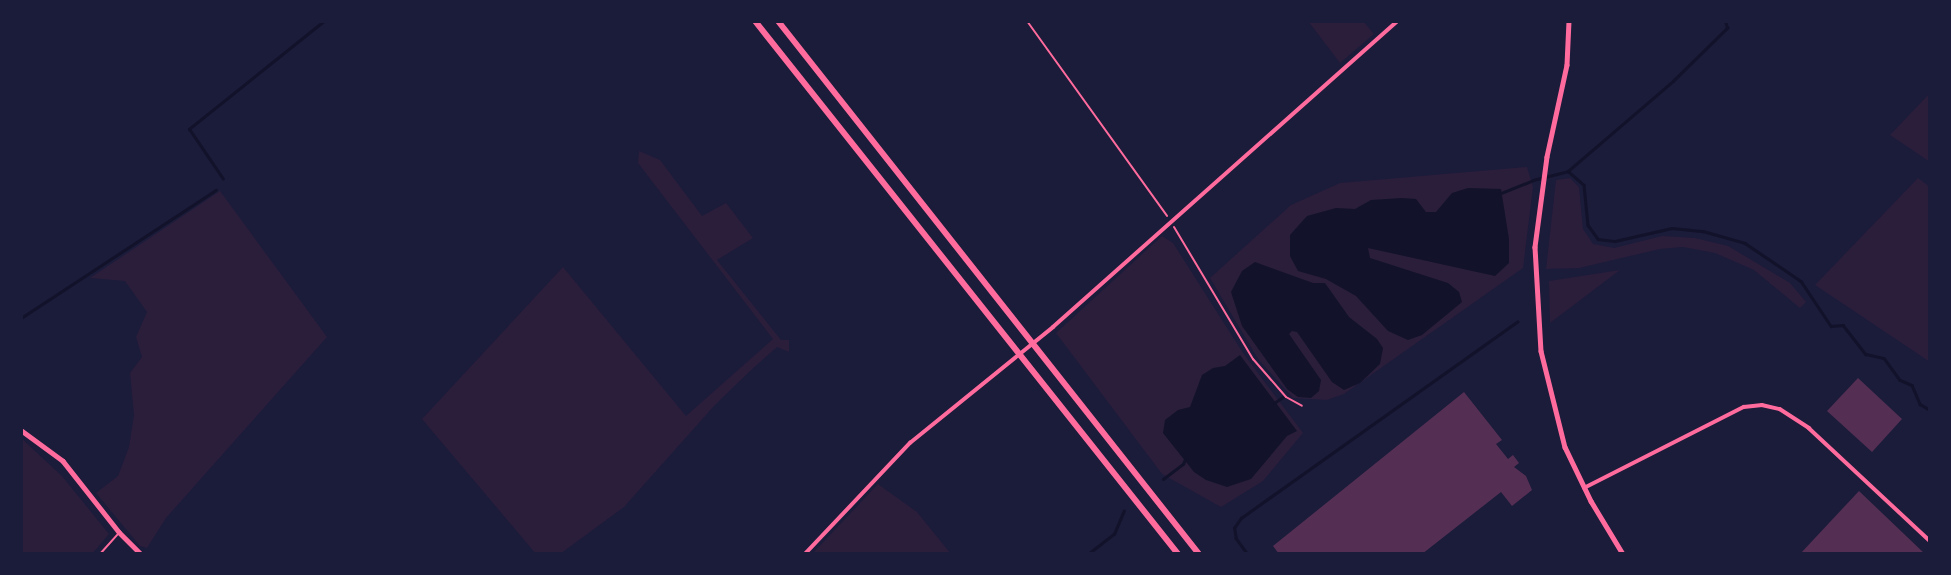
<!DOCTYPE html>
<html>
<head>
<meta charset="utf-8">
<style>
  body { margin:0 }
  #map { position:relative; width:1951px; height:575px; overflow:hidden; background:#1b1b3a; font-family:"Varela Round",sans-serif }
  div>[style] { position:absolute }
  .green>* { inset:0; background:#2a1e3b }
  .water>* { inset:0; background:#12122b }
  .stream>* { height:2.5px; margin:-1.25px; padding:0 1.25px; transform-origin:1.25px; border-radius:1.25px; background:#12122b }
  .building>* { inset:0; background:#542f53 }
  .path>* { height:2px; margin:-1px; padding:0 1px; transform-origin:1px; border-radius:1px; background:#ff6b9d }
  .service>* { height:2px; margin:-1px; padding:0 1px; transform-origin:1px; border-radius:1px; background:#ff6b9d }
  .minor>* { height:3.5px; margin:-1.75px; padding:0 1.75px; transform-origin:1.75px; border-radius:1.75px; background:#ff6b9d }
  .tertiary>* { height:4.5px; margin:-2.25px; padding:0 2.25px; transform-origin:2.25px; border-radius:2.25px; background:#ff6b9d }
  .motorway>* { height:6px; margin:-3px; padding:0 3px; transform-origin:3px; border-radius:3px; background:#ff6b9d }
  span { translate:-50% -50%; white-space:nowrap; text-align:center; line-height:1.15; -webkit-text-stroke:7px #1b1b3a; paint-order:stroke }
  .frame { position:absolute; inset:0; border:23px solid #1b1b3a; pointer-events:none }
</style>
</head>
<body>
<div id="map">
  <div class="green">
    <i style="clip-path:polygon(1308px 21px,1363px 21px,1374px 34px,1340px 63px)"></i>
    <i style="clip-path:polygon(1930px 93px,1930px 162px,1890px 135px)"></i>
    <i style="clip-path:polygon(639px 151px,660px 160px,702px 216px,726px 203px,753px 238px,717px 260px,781px 340px,789px 340px,789px 352px,777px 347px,750px 371px,714px 406px,624px 507px,560px 554px,536px 554px,422px 419px,563px 267px,686px 416px,773px 339px,638px 163px)"></i>
    <i style="clip-path:polygon(1527px 167px,1533px 187px,1523px 268px,1344px 394px,1327px 400px,1293px 398px,1258px 359px,1210px 278px,1291px 205px,1340px 183px)"></i>
    <i style="clip-path:polygon(1570px 178px,1579px 187px,1583px 229px,1593px 244px,1614px 248px,1662px 236px,1695px 238px,1728px 246px,1790px 283px,1806px 302px,1800px 308px,1754px 270px,1715px 253px,1683px 247px,1660px 249px,1579px 268px,1546px 269px,1556px 180px)"></i>
    <i style="clip-path:polygon(1918px 178px,1930px 187px,1930px 362px,1815px 285px)"></i>
    <i style="clip-path:polygon(220px 191px,327px 337px,166px 518px,147px 548px,140px 546px,96px 493px,118px 476px,129px 447px,134px 415px,130px 373px,142px 357px,136px 337px,147px 312px,125px 281px,90px 278px)"></i>
    <i style="clip-path:polygon(1162px 236px,1173px 243px,1243px 353px,1303px 433px,1263px 481px,1221px 507px,1162px 474px,1056px 333px)"></i>
    <i style="clip-path:polygon(1620px 270px,1550px 323px,1549px 281px)"></i>
    <i style="clip-path:polygon(21px 438px,62px 476px,109px 534px,92px 554px,21px 554px)"></i>
    <i style="clip-path:polygon(878px 484px,917px 512px,951px 554px,812px 554px)"></i>
  </div>
  <div class="water">
    <i style="clip-path:polygon(1468px 188px,1501px 189px,1509px 239px,1509px 263px,1495px 276px,1368px 248px,1370px 258px,1448px 283px,1459px 292px,1462px 302px,1422px 335px,1408px 340px,1388px 331px,1356px 296px,1326px 279px,1298px 271px,1290px 256px,1290px 235px,1307px 216px,1336px 208px,1355px 209px,1371px 200px,1402px 198px,1416px 199px,1426px 212px,1436px 212px,1452px 193px)"></i>
    <i style="clip-path:polygon(1255px 262px,1313px 283px,1325px 283px,1349px 317px,1377px 339px,1383px 348px,1380px 364px,1360px 383px,1344px 390px,1332px 382px,1297px 332px,1292px 331px,1289px 334px,1321px 380px,1319px 391px,1311px 398px,1298px 397px,1287px 389px,1242px 326px,1231px 292px,1242px 271px)"></i>
    <i style="clip-path:polygon(1240px 355px,1297px 431px,1287px 436px,1251px 479px,1227px 487px,1206px 480px,1194px 472px,1163px 433px,1165px 420px,1178px 410px,1190px 407px,1202px 375px,1213px 368px,1225px 366px)"></i>
  </div>
  <div class="stream">
    <i style="left:1568px;top:171px;width:21px;rotate:41deg"></i>
    <i style="left:1584px;top:185px;width:40px;rotate:84.3deg"></i>
    <i style="left:1588px;top:225px;width:17px;rotate:54deg"></i>
    <i style="left:1598px;top:239px;width:17px;rotate:7deg"></i>
    <i style="left:1615px;top:241px;width:58px;rotate:-12.8deg"></i>
    <i style="left:1672px;top:228px;width:31px;rotate:6deg"></i>
    <i style="left:1703px;top:231px;width:44px;rotate:15.9deg"></i>
    <i style="left:1745px;top:243px;width:68px;rotate:34.2deg"></i>
    <i style="left:1801px;top:281px;width:54px;rotate:56.3deg"></i>
    <i style="left:1831px;top:326px;width:12px;rotate:-5deg"></i>
    <i style="left:1843px;top:325px;width:37px;rotate:52deg"></i>
    <i style="left:1866px;top:354px;width:18px;rotate:13deg"></i>
    <i style="left:1884px;top:358px;width:27px;rotate:54deg"></i>
    <i style="left:1900px;top:380px;width:13px;rotate:23deg"></i>
    <i style="left:1912px;top:385px;width:21px;rotate:67deg"></i>
    <i style="left:1920px;top:404px;width:12px;rotate:31deg"></i>
    <i style="left:223px;top:179px;width:60px;rotate:-124.2deg"></i>
    <i style="left:189px;top:129px;width:173px;rotate:-38.7deg"></i>
    <i style="left:1499px;top:194px;width:37px;rotate:-22deg"></i>
    <i style="left:1533px;top:180px;width:36px;rotate:-14deg"></i>
    <i style="left:1568px;top:171px;width:138px;rotate:-40.6deg"></i>
    <i style="left:1673px;top:81px;width:76px;rotate:-44.5deg"></i>
    <i style="left:1727px;top:28px;width:7px;rotate:-106deg"></i>
    <i style="left:21px;top:318px;width:233px;rotate:-33.3deg"></i>
    <i style="left:1274px;top:403px;width:11px;rotate:-34deg"></i>
    <i style="left:1163px;top:479px;width:25px;rotate:-37deg"></i>
    <i style="left:1183px;top:464px;width:8px;rotate:-67deg"></i>
    <i style="left:1088px;top:554px;width:33px;rotate:-38deg"></i>
    <i style="left:1114px;top:534px;width:25px;rotate:-67deg"></i>
    <i style="left:1247px;top:554px;width:19px;rotate:-126deg"></i>
    <i style="left:1236px;top:539px;width:11px;rotate:-100deg"></i>
    <i style="left:1234px;top:528px;width:12px;rotate:-55deg"></i>
    <i style="left:1241px;top:518px;width:339px;rotate:-35.4deg"></i>
  </div>
  <div class="building">
    <i style="clip-path:polygon(1858px 378px,1902px 419px,1872px 452px,1827px 411px)"></i>
    <i style="clip-path:polygon(1464px 392px,1502px 440px,1496px 444px,1508px 459px,1513px 455px,1519px 463px,1514px 467px,1526px 476px,1532px 490px,1512px 506px,1501px 492px,1422px 554px,1279px 554px,1273px 546px)"></i>
    <i style="clip-path:polygon(1859px 491px,1925px 554px,1800px 554px)"></i>
  </div>
  <div class="path">
    <i style="left:1027px;top:21px;width:240px;rotate:54.3deg"></i>
    <i style="left:1174px;top:227px;width:154px;rotate:59.1deg"></i>
    <i style="left:1253px;top:359px;width:50px;rotate:49deg"></i>
    <i style="left:1286px;top:397px;width:18px;rotate:29deg"></i>
  </div>
  <div class="service">
    <i style="left:100px;top:554px;width:28px;rotate:-48deg"></i>
  </div>
  <div class="minor">
    <i style="left:1584px;top:488px;width:179px;rotate:-26.9deg"></i>
    <i style="left:1744px;top:407px;width:18px;rotate:-6deg"></i>
    <i style="left:1762px;top:405px;width:18px;rotate:13deg"></i>
    <i style="left:1780px;top:409px;width:35px;rotate:33deg"></i>
    <i style="left:1809px;top:428px;width:166px;rotate:43deg"></i>
    <i style="left:805px;top:554px;width:153px;rotate:-46.6deg"></i>
    <i style="left:910px;top:443px;width:184px;rotate:-39deg"></i>
    <i style="left:1053px;top:327px;width:461px;rotate:-41.6deg"></i>
  </div>
  <div class="tertiary">
    <i style="left:1569px;top:21px;width:44px;rotate:92.6deg"></i>
    <i style="left:1567px;top:65px;width:94px;rotate:102.3deg"></i>
    <i style="left:1547px;top:157px;width:91px;rotate:97.6deg"></i>
    <i style="left:1535px;top:247px;width:104px;rotate:86.7deg"></i>
    <i style="left:1541px;top:351px;width:99px;rotate:76deg"></i>
    <i style="left:1565px;top:447px;width:60px;rotate:64.3deg"></i>
    <i style="left:1591px;top:501px;width:62px;rotate:58.9deg"></i>
    <i style="left:21px;top:430px;width:52px;rotate:36.4deg"></i>
    <i style="left:63px;top:461px;width:90px;rotate:51.7deg"></i>
    <i style="left:119px;top:532px;width:31px;rotate:45deg"></i>
  </div>
  <div class="motorway">
    <i style="left:755px;top:21px;width:680px;rotate:51.56deg"></i>
    <i style="left:778px;top:21px;width:679px;rotate:51.7deg"></i>
  </div>
  <div class="frame"></div>
</div>
</body>
</html>
